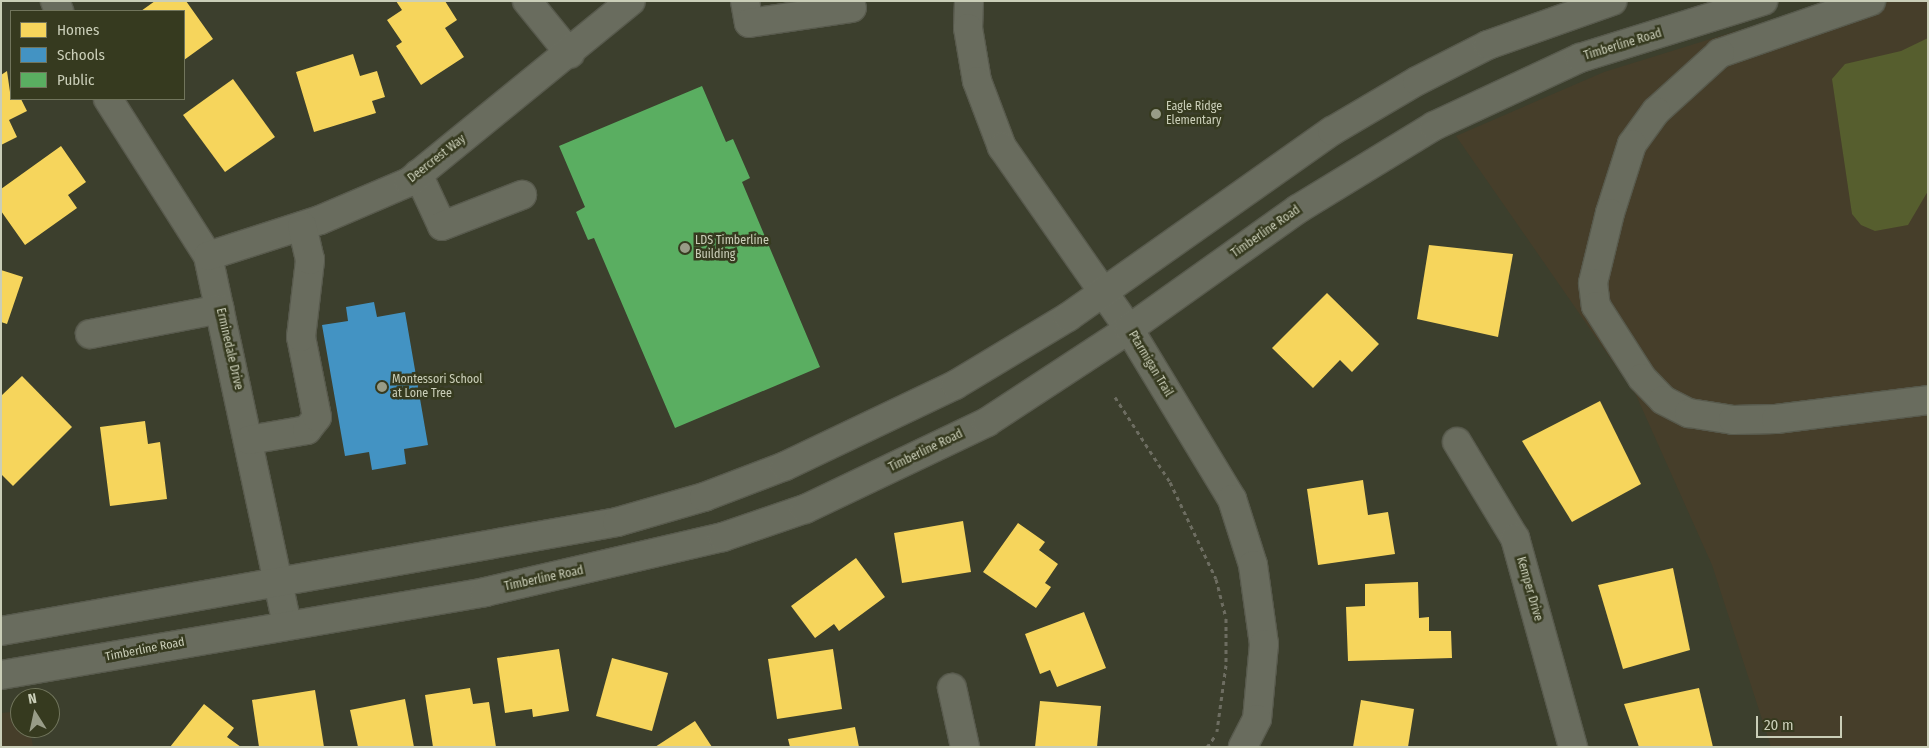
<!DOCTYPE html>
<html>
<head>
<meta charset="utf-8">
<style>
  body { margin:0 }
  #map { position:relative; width:1929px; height:748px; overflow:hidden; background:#3c3f2d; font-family:"Fira Sans Condensed",sans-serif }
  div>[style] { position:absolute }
  .green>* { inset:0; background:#463e2a }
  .water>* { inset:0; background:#565e2e }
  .homes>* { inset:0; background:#f6d55c }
  .schools>* { inset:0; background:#4393c3 }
  .public>* { inset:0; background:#5aae61 }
  .path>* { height:3px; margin-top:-1.5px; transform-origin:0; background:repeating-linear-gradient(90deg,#6d6d61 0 4px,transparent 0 8px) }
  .roads { filter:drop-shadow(1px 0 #585a4d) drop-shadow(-1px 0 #585a4d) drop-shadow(0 1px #585a4d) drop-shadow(0 -1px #585a4d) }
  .minor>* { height:28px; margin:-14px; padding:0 14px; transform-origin:14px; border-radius:14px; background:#696c5e }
  .dots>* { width:14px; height:14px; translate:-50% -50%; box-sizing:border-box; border:2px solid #363a1f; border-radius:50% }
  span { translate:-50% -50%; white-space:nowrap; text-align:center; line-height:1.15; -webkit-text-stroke:5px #363a1f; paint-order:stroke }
  .street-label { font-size:12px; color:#caceb8 }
  .poi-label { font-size:12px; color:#caceb8 }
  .left { translate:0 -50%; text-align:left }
  .frame { position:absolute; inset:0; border:2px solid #caceb8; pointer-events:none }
  .legend { position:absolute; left:10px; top:10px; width:175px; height:90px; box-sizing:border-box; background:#363a1f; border:1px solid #71755c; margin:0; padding:6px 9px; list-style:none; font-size:15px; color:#caceb8 }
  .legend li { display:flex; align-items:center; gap:10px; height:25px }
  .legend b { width:25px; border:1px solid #71755c }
  .north { position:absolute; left:10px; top:688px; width:50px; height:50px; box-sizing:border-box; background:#363a1f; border:1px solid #71755c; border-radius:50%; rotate:350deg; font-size:14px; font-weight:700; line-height:20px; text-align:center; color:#caceb8 }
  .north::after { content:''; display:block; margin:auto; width:18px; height:22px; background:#989c87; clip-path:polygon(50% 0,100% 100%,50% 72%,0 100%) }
  .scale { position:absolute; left:1756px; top:716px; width:86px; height:22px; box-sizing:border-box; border:2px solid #caceb8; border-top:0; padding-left:6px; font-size:15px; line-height:18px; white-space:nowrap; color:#caceb8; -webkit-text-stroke:4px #363a1f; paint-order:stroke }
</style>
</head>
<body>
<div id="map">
  <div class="green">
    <i style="clip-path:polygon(1833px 1px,1928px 1px,1928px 747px,1771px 747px,1712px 565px,1636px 395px,1456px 136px,1604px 72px)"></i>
    <i style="clip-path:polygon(20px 711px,20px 728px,30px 728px,33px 747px,1px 747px,1px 713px)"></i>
  </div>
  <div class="water">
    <i style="clip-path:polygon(1928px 38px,1928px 191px,1908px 225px,1875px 231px,1861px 225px,1852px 214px,1832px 79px,1845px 64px,1901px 51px)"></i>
  </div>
  <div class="homes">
    <i style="clip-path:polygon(155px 1px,186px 1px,213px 39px,184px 60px,184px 11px,141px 11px)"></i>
    <i style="clip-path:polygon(396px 1px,445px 1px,457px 20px,445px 28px,464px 57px,421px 85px,396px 46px,402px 42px,387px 20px,402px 10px)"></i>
    <i style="clip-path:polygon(353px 54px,360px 76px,377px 71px,385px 97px,372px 101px,376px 113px,314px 132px,296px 72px)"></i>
    <i style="clip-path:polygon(7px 71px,11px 99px,21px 99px,27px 111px,9px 120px,17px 137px,1px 145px,1px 75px)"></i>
    <i style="clip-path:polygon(233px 79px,275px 137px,225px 172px,183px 115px)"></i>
    <i style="clip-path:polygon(61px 146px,86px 182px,68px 195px,77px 208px,25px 245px,1px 211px,1px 189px)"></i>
    <i style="clip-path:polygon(1429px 245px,1513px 254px,1498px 337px,1417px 319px)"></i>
    <i style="clip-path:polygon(1px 270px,23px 277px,7px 324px,1px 322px)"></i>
    <i style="clip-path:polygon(1327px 293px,1379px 344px,1352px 372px,1340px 360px,1313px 388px,1272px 348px)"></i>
    <i style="clip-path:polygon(22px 376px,72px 427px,13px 486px,1px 474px,1px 396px)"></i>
    <i style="clip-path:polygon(1600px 401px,1641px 484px,1572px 522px,1522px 441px)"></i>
    <i style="clip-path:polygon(145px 421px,148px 444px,160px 442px,167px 499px,110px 506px,100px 427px)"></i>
    <i style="clip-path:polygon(1363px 480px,1368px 515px,1388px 512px,1395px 554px,1318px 565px,1307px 489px)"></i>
    <i style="clip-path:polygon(963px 521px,971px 572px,902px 583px,894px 533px)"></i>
    <i style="clip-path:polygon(1018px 523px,1045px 542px,1039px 550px,1058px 564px,1045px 583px,1051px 587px,1036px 608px,983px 572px)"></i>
    <i style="clip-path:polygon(856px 558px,885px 597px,839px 631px,834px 624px,815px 638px,791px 606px)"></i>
    <i style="clip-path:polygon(1673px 568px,1690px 650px,1623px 669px,1598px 585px)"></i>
    <i style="clip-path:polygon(1418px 582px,1419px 618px,1429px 617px,1429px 631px,1451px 631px,1452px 658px,1348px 661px,1346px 607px,1365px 606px,1365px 584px)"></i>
    <i style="clip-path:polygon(1084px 612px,1106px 668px,1057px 687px,1050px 670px,1040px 674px,1025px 634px)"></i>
    <i style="clip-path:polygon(559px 649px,569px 711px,533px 717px,532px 709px,505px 713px,497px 658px)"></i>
    <i style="clip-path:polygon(833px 649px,842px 709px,777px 719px,768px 659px)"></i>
    <i style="clip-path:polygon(612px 658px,668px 673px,652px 731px,596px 716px)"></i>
    <i style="clip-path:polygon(470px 688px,473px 704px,489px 702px,496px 747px,433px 747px,425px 695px)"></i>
    <i style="clip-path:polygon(1699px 688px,1713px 747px,1639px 747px,1624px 704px)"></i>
    <i style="clip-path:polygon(315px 690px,324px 747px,259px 747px,252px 700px)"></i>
    <i style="clip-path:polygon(405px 699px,414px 747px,358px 747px,350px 710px)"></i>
    <i style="clip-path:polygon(1361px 700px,1414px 709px,1408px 747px,1353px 747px)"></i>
    <i style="clip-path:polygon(1040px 701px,1101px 706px,1097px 747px,1035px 747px)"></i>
    <i style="clip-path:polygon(204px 704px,234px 728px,227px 737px,241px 747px,170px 747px)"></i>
    <i style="clip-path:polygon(695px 721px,712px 747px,655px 747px)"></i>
    <i style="clip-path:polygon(855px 727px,859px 747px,790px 747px,788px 739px)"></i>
  </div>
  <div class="schools">
    <i style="clip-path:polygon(374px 302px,377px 317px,405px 312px,428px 445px,404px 449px,406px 464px,372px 470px,369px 452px,345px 456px,322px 325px,348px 321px,346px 307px)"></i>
  </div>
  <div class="public">
    <i style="clip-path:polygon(702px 86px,726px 142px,733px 139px,750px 178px,742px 182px,820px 367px,675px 428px,594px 238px,588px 240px,576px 212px,585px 207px,559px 146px)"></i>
  </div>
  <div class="path">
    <i style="left:1115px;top:397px;width:101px;rotate:57.1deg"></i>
    <i style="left:1170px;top:482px;width:107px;rotate:64.6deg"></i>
    <i style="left:1216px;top:579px;width:40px;rotate:75.6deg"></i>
    <i style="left:1226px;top:618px;width:47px;rotate:90deg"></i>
    <i style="left:1226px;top:665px;width:67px;rotate:97.8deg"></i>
    <i style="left:1207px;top:747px;width:14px;rotate:-54deg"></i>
  </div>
  <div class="roads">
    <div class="minor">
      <i style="left:55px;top:1px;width:11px;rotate:68deg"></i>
      <i style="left:527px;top:1px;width:68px;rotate:50.9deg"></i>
      <i style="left:745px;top:1px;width:22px;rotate:80deg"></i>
      <i style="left:749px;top:23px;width:104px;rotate:-8.3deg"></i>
      <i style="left:969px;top:1px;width:27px;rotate:92deg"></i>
      <i style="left:968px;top:28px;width:54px;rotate:80.4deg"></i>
      <i style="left:977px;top:81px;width:71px;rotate:69.3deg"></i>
      <i style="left:1002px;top:147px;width:222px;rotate:55.1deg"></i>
      <i style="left:1129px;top:329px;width:199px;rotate:58.8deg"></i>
      <i style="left:1232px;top:499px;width:69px;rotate:72.3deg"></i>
      <i style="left:1253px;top:565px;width:80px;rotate:82.1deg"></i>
      <i style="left:1264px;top:644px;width:75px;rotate:95.3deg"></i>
      <i style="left:1257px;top:719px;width:31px;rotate:117deg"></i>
      <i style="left:1871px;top:1px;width:160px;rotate:161deg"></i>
      <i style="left:1720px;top:53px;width:86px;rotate:137.8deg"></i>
      <i style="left:1656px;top:111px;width:41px;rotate:126deg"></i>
      <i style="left:1632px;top:144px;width:72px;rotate:107.7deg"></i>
      <i style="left:1610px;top:213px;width:72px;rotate:103.7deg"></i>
      <i style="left:1593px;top:283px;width:23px;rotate:83deg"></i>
      <i style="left:1596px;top:306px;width:85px;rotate:57.4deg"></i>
      <i style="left:1642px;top:378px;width:30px;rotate:46deg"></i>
      <i style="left:1663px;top:400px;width:29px;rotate:27deg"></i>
      <i style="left:1689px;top:413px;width:45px;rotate:9deg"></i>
      <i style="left:1733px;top:420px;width:43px;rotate:-1.3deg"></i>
      <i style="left:1776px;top:419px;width:153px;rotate:-7.1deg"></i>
      <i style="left:108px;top:99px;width:186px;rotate:57.5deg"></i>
      <i style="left:208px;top:256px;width:376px;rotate:77.9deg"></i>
      <i style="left:418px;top:174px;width:57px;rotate:65.2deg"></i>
      <i style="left:442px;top:226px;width:86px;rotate:-21.2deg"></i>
      <i style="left:208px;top:256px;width:118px;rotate:-17.8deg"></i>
      <i style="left:320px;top:220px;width:97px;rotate:-23.1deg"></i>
      <i style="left:409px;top:182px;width:286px;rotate:-39.2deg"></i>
      <i style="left:90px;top:334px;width:132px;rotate:-10.9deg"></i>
      <i style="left:249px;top:440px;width:59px;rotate:-9.8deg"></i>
      <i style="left:307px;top:430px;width:16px;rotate:-52deg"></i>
      <i style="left:317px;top:417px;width:82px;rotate:-101.3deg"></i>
      <i style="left:301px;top:337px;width:78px;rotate:-83.3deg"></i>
      <i style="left:310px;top:260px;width:35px;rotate:-103deg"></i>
      <i style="left:1457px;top:442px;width:112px;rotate:58.9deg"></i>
      <i style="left:1515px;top:538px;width:217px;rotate:74.5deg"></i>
      <i style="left:1px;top:631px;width:626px;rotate:-10.03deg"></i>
      <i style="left:617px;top:522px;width:91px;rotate:-16deg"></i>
      <i style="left:704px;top:497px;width:87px;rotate:-20.9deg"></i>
      <i style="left:785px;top:466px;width:188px;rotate:-25.5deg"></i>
      <i style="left:955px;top:385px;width:132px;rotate:-31deg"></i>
      <i style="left:1068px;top:317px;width:323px;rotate:-35.2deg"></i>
      <i style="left:1332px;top:131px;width:99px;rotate:-30.5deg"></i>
      <i style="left:1417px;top:81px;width:80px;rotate:-26.9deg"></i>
      <i style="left:1488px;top:45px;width:132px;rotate:-19.5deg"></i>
      <i style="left:1px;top:675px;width:491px;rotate:-9.7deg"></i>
      <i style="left:485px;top:592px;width:244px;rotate:-13deg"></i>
      <i style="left:723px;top:537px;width:87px;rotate:-18.9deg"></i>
      <i style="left:805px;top:509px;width:202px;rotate:-25.5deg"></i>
      <i style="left:987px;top:422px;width:170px;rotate:-33.2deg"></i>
      <i style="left:1129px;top:329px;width:207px;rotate:-35.4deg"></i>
      <i style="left:1298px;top:209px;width:159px;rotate:-31.4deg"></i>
      <i style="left:1434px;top:126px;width:161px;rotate:-25deg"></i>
      <i style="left:1580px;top:58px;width:192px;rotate:-17.3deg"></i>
      <i style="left:952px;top:688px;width:60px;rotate:77.6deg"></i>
    </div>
  </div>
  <div class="dots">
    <i style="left:1156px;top:114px;background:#989c87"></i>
    <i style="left:685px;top:248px;background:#989c87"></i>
    <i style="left:382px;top:387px;background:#989c87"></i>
  </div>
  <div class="street-label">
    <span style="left:1623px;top:45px;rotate:-17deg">Timberline Road</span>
    <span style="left:437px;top:159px;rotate:-38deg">Deercrest Way</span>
    <span style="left:1266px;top:232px;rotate:-35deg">Timberline Road</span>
    <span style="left:229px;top:349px;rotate:77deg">Erminedale Drive</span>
    <span style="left:1150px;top:364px;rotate:59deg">Ptarmigan Trail</span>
    <span style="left:926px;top:451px;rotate:-26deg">Timberline Road</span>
    <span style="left:544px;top:579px;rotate:-12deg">Timberline Road</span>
    <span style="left:1529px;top:589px;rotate:74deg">Kemper Drive</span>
    <span style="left:145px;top:650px;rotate:-11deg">Timberline Road</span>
  </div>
  <div class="poi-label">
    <span class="left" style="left:1166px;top:114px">Eagle Ridge<br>Elementary</span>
    <span class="left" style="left:695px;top:248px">LDS Timberline<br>Building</span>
    <span class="left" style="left:392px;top:387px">Montessori School<br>at Lone Tree</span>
  </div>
  <div class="frame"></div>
  <ul class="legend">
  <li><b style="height:14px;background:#f6d55c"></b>Homes</li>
  <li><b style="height:14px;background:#4393c3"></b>Schools</li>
  <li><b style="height:14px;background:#5aae61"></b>Public</li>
  </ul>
  <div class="north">N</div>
  <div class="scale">20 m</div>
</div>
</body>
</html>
